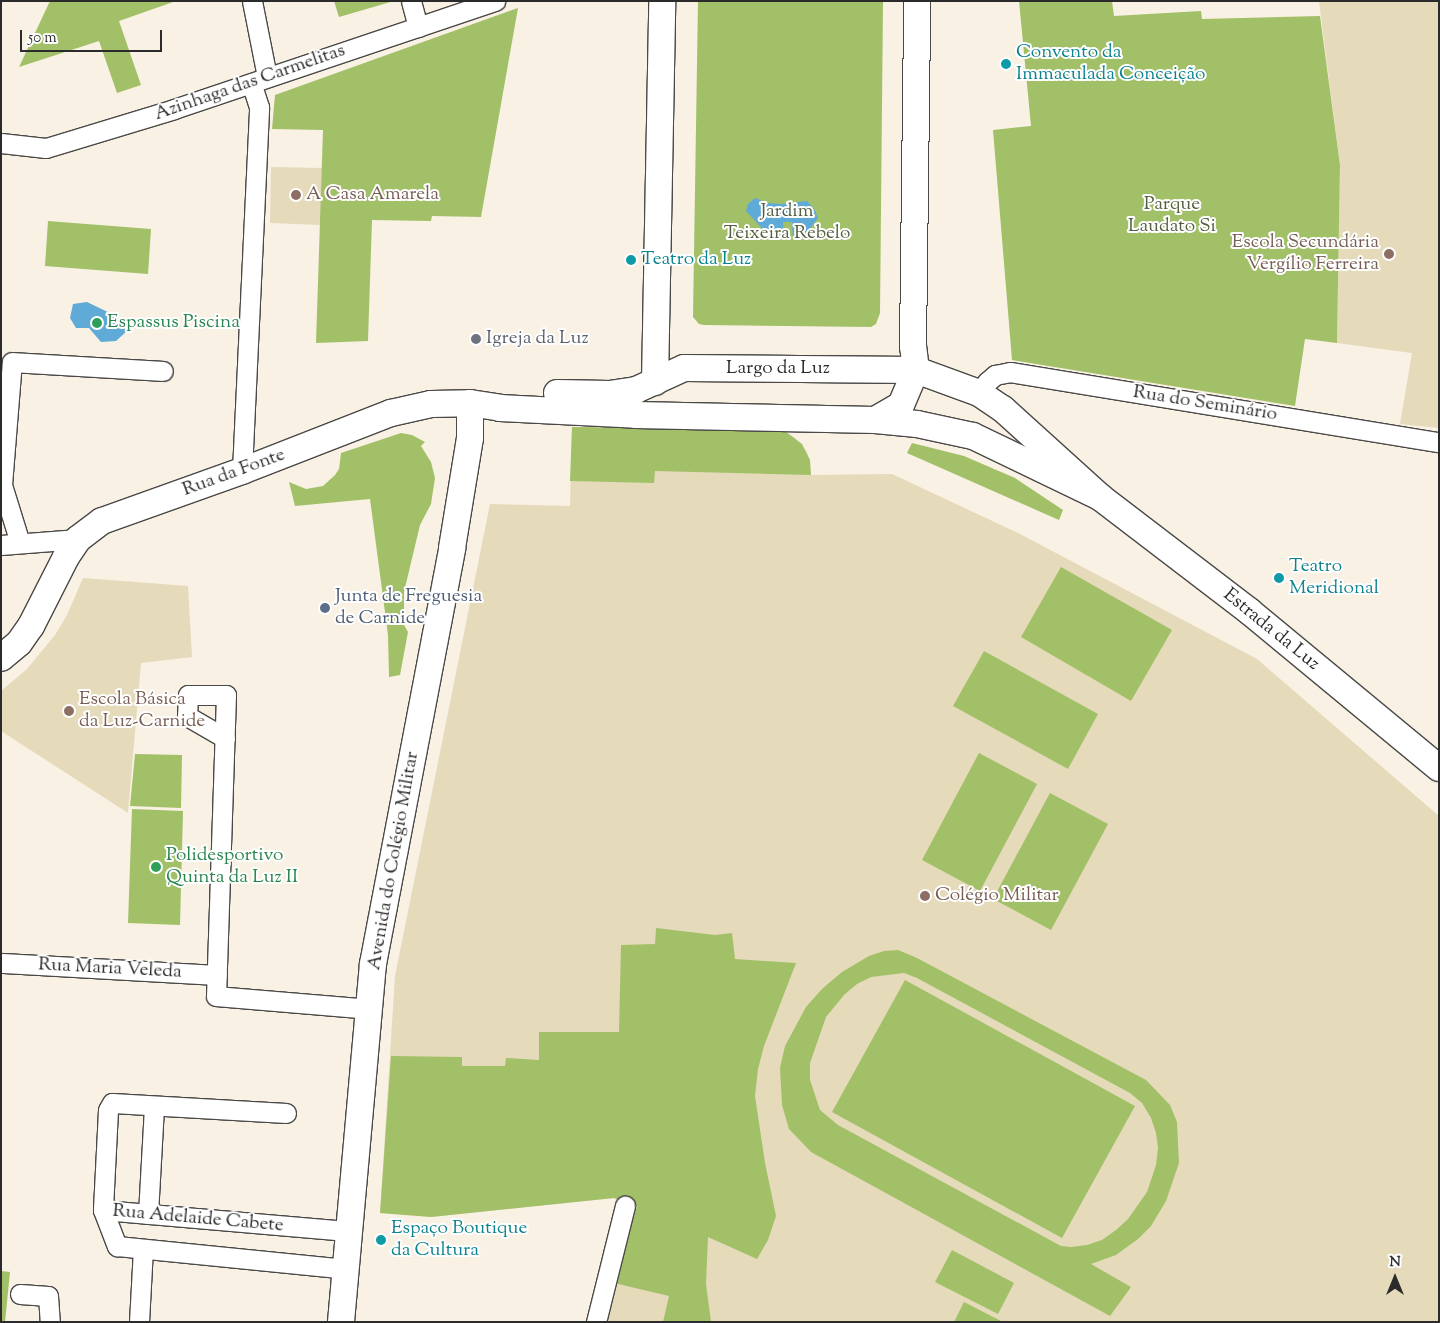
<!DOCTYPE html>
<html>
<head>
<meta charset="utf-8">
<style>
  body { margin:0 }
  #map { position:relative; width:1440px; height:1323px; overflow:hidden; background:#f9f1e3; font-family:"Sorts Mill Goudy",serif }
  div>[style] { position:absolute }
  .built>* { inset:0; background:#e5daba }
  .green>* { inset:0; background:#a2c068 }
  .water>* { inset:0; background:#5faad7 }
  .roads { filter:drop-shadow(1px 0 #4a4947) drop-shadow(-1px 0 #4a4947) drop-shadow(0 1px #4a4947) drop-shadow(0 -1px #4a4947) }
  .street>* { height:19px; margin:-9.5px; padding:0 9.5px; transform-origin:9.5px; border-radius:9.5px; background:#fff }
  .secondary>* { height:26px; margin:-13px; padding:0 13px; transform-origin:13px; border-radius:13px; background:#fff }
  .dots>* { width:14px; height:14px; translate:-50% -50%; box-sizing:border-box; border:2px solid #fff; border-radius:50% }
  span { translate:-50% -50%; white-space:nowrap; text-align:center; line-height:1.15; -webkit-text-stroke:4px #fff; paint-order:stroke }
  .culture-label { font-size:19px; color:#0d838f }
  .left { translate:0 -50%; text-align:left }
  .street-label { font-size:19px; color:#2b2b2b }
  .education-label { font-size:19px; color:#785e54 }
  .right { translate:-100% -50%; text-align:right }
  .park-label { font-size:19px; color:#555f40 }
  .leisure-label { font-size:19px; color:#27864d }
  .worship-label { font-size:19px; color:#5b616d }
  .service-label { font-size:19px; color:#4e5e75 }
  .frame { position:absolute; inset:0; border:2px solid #2b2b2b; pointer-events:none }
  .north { position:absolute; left:1370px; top:1253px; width:50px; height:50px; -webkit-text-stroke:4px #fff; paint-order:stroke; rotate:0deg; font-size:14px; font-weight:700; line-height:20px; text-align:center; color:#2b2b2b }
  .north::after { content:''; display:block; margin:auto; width:18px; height:22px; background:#2b2b2b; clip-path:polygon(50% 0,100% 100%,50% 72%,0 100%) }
  .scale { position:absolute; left:20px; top:30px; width:142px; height:22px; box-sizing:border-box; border:2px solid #2b2b2b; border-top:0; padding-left:6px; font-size:15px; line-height:18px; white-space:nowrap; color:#2b2b2b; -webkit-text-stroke:4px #fff; paint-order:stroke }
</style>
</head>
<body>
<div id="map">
  <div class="built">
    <i style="clip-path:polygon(1319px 1px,1439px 1px,1439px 428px,1400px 424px,1412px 353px,1337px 343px,1340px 165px)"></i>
    <i style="clip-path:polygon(271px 167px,322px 168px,321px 225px,270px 223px)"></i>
    <i style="clip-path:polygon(572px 427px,696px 430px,710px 427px,786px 432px,795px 438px,807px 452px,811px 475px,892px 474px,1020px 534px,1257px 659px,1439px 816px,1439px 1322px,605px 1322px,637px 1206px,614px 1198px,431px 1217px,380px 1213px,395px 976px,490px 504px,570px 506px)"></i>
    <i style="clip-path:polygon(83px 578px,188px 586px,192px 657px,141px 663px,128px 813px,1px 731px,1px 691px,27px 669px,55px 635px,67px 615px)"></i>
  </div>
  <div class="green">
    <i style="clip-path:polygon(50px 1px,176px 1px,119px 21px,141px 85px,117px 93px,99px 41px,19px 67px)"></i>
    <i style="clip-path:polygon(334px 1px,394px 1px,339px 17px)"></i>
    <i style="clip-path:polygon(698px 1px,883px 1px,880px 313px,876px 324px,871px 327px,704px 325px,699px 324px,693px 317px)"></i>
    <i style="clip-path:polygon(1019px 1px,1112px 1px,1114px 16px,1201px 11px,1202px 19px,1320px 16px,1340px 165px,1337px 343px,1305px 339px,1295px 406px,1012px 360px,993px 130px,1031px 126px)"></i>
    <i style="clip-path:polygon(518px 8px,481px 217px,432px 216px,431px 221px,372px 220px,368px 341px,316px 343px,323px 130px,272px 129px,275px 95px)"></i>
    <i style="clip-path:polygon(48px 221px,151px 229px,148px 274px,45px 266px)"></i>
    <i style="clip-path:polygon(572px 427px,773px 429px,786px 432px,802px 444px,810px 460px,811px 475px,655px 471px,654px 483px,570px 481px)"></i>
    <i style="clip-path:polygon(401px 433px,412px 435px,425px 442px,421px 446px,431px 462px,435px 478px,431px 504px,420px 525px,404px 592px,404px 625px,408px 632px,400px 675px,389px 677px,388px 635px,370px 499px,295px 506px,289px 482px,306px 489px,323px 486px,335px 475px,339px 469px,341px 453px)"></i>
    <i style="clip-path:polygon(912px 443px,964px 456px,1015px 478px,1063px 510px,1059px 520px,907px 453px)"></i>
    <i style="clip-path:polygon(1061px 567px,1172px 630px,1131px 701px,1021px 637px)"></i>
    <i style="clip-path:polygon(984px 651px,1098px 714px,1068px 769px,953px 706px)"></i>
    <i style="clip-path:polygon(979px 753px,1037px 784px,980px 891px,922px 860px)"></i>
    <i style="clip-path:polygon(135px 754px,182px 755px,181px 808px,130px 806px)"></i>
    <i style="clip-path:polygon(1050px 793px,1108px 824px,1051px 930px,993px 899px)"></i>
    <i style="clip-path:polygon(132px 809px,183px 811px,180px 925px,128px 923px)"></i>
    <i style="clip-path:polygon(656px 928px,715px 935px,732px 933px,735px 959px,796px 963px,764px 1046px,758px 1069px,755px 1096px,765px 1163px,776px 1216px,768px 1240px,757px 1259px,708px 1237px,706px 1284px,711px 1322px,663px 1322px,669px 1296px,614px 1283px,637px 1206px,614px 1198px,431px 1217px,380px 1213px,391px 1056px,462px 1057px,462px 1066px,505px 1066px,506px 1058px,539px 1060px,539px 1032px,619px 1032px,621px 945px,655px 944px)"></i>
    <i style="clip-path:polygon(evenodd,898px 950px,917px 958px,1146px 1080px,1170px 1105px,1177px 1122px,1179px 1163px,1166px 1201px,1151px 1226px,1138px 1239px,1116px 1255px,1091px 1264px,1131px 1287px,1110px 1316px,811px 1152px,789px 1129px,782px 1105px,780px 1068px,785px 1046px,806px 1007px,822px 989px,842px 972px,869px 956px,884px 951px,898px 950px,904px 973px,917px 978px,1130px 1093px,1142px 1103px,1151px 1118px,1156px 1133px,1158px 1148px,1156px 1165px,1147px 1192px,1128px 1219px,1116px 1230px,1102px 1240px,1087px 1245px,1071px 1247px,1061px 1246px,838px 1125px,820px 1110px,810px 1080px,810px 1063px,826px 1017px,844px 995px,857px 984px,871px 977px,904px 973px)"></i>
    <i style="clip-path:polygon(905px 980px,1135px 1106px,1062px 1238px,832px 1112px)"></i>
    <i style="clip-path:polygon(952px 1250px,1014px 1283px,998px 1314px,935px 1282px)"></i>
    <i style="clip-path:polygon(1px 1271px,10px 1272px,5px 1322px,1px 1322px)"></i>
    <i style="clip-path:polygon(964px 1302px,1003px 1322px,954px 1322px)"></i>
  </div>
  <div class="water">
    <i style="clip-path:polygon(755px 198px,768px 203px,781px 204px,807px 201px,814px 209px,818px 218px,805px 235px,793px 239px,792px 222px,783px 222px,784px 240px,770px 237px,746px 211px,748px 204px)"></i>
    <i style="clip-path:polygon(87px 302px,114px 315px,127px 331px,116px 341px,101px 342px,89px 328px,76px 328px,70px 318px,73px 304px)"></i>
  </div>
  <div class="roads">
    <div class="street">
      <i style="left:252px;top:1px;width:77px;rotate:78.8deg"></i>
      <i style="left:411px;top:1px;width:27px;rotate:75deg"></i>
      <i style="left:1px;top:143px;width:45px;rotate:6.3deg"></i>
      <i style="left:46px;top:148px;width:134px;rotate:-16.9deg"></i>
      <i style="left:174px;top:109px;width:339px;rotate:-18.6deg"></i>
      <i style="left:979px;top:393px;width:14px;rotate:-54deg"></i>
      <i style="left:987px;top:382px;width:11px;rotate:-41deg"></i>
      <i style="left:995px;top:375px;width:15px;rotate:-11deg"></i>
      <i style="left:1010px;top:372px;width:435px;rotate:9.3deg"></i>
      <i style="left:242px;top:471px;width:364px;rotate:-87.3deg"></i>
      <i style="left:259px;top:107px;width:25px;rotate:-108deg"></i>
      <i style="left:20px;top:543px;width:61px;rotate:-107.2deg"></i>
      <i style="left:2px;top:485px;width:123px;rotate:-85.4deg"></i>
      <i style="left:12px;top:362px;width:151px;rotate:3.4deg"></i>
      <i style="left:1px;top:545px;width:77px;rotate:-4.5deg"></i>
      <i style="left:225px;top:738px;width:44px;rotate:-149.9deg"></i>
      <i style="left:187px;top:716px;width:21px;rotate:-87deg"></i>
      <i style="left:188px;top:695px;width:38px"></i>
      <i style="left:226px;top:695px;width:301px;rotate:91.9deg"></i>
      <i style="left:216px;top:996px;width:155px;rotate:4.8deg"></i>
      <i style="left:2px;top:963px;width:215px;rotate:3.2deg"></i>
      <i style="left:286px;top:1113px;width:174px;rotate:-176.7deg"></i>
      <i style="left:112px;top:1103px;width:8px;rotate:120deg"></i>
      <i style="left:108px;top:1110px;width:100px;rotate:92.9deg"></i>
      <i style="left:103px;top:1210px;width:39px;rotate:69deg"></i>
      <i style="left:117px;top:1246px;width:230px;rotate:5.7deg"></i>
      <i style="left:103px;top:1210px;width:248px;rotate:4.9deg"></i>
      <i style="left:148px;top:1214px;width:108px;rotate:-86.8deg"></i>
      <i style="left:20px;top:1294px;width:28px;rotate:4deg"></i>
      <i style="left:48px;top:1296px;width:26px;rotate:86deg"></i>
      <i style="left:139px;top:1322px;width:73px;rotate:-86.9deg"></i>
      <i style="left:596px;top:1322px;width:120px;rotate:-76deg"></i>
    </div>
    <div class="secondary">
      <i style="left:655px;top:382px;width:381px;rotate:-88.9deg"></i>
      <i style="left:557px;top:393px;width:52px;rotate:1.1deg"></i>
      <i style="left:609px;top:394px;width:27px;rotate:-8deg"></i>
      <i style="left:636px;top:390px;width:53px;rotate:-24.6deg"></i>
      <i style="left:684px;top:368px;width:232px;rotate:0.5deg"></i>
      <i style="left:916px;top:370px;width:67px;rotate:20.1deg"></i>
      <i style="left:979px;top:393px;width:29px;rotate:34deg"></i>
      <i style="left:1003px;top:409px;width:131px;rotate:42.2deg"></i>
      <i style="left:1100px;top:497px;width:188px;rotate:37.4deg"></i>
      <i style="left:1249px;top:611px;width:246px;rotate:39.6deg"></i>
      <i style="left:875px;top:420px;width:30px;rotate:-30deg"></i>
      <i style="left:901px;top:405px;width:38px;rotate:-67deg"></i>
      <i style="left:916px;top:370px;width:23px;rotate:-97deg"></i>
      <i style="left:913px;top:347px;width:346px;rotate:-89.3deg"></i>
      <i style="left:1px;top:658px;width:23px;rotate:-40deg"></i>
      <i style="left:19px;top:643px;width:21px;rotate:-55deg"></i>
      <i style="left:31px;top:626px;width:77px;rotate:-63.1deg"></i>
      <i style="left:66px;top:557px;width:22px;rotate:-56deg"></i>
      <i style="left:78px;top:539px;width:30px;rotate:-37deg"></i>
      <i style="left:102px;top:521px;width:149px;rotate:-19.7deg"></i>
      <i style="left:242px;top:471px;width:160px;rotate:-21.3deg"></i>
      <i style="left:391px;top:413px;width:41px;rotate:-12.7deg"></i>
      <i style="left:431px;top:404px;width:39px;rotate:-1deg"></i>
      <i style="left:470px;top:403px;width:30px;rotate:9deg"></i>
      <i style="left:500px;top:408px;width:136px;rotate:2.9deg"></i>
      <i style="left:636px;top:415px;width:239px;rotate:1.2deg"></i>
      <i style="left:875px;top:420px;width:42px;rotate:5.4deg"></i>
      <i style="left:917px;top:424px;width:57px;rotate:12.1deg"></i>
      <i style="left:973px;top:436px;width:141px;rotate:25.7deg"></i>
      <i style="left:341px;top:1322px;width:359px;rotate:-84.9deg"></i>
      <i style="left:373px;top:964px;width:423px;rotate:-79.2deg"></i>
      <i style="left:452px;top:548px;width:111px;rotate:-80.7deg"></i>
      <i style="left:470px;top:438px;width:35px;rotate:-90deg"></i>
    </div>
  </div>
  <div class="dots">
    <i style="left:1006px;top:64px;background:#0f9aa8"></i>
    <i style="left:296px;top:195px;background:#8d6e63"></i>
    <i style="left:1389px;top:254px;background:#8d6e63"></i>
    <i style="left:631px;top:260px;background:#0f9aa8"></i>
    <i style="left:97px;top:323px;background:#2e9e5b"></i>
    <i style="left:476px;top:339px;background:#6b7280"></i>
    <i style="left:1279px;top:578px;background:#0f9aa8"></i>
    <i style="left:325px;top:608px;background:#5c6f8a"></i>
    <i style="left:69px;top:711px;background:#8d6e63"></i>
    <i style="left:156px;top:867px;background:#2e9e5b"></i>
    <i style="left:925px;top:896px;background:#8d6e63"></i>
    <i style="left:381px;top:1240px;background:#0f9aa8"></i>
  </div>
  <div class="culture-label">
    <span class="left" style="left:1016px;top:64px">Convento da<br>Immaculada Conceição</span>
    <span class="left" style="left:641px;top:260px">Teatro da Luz</span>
    <span class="left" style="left:1289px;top:578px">Teatro<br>Meridional</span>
    <span class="left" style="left:391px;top:1240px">Espaço Boutique<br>da Cultura</span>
  </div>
  <div class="street-label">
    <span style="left:250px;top:83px;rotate:-19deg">Azinhaga das Carmelitas</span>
    <span style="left:778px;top:369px">Largo da Luz</span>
    <span style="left:1205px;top:404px;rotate:9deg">Rua do Seminário</span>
    <span style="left:234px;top:473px;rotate:-20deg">Rua da Fonte</span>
    <span style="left:1271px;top:630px;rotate:39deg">Estrada da Luz</span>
    <span style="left:394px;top:861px;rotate:-80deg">Avenida do Colégio Militar</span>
    <span style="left:110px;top:969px;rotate:3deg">Rua Maria Veleda</span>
    <span style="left:198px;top:1219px;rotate:5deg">Rua Adelaide Cabete</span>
  </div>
  <div class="education-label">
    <span class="left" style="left:306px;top:195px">A Casa Amarela</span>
    <span class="right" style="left:1379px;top:254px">Escola Secundária<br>Vergílio Ferreira</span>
    <span class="left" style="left:79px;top:711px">Escola Básica<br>da Luz-Carnide</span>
    <span class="left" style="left:935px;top:896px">Colégio Militar</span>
  </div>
  <div class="park-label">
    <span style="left:1172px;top:216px">Parque<br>Laudato Si</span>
    <span style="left:787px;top:223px">Jardim<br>Teixeira Rebelo</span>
  </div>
  <div class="leisure-label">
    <span class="left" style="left:107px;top:323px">Espassus Piscina</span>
    <span class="left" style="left:166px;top:867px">Polidesportivo<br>Quinta da Luz II</span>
  </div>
  <div class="worship-label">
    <span class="left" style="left:486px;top:339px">Igreja da Luz</span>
  </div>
  <div class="service-label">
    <span class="left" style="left:335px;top:608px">Junta de Freguesia<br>de Carnide</span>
  </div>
  <div class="frame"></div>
  <div class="north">N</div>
  <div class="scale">50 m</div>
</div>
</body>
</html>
